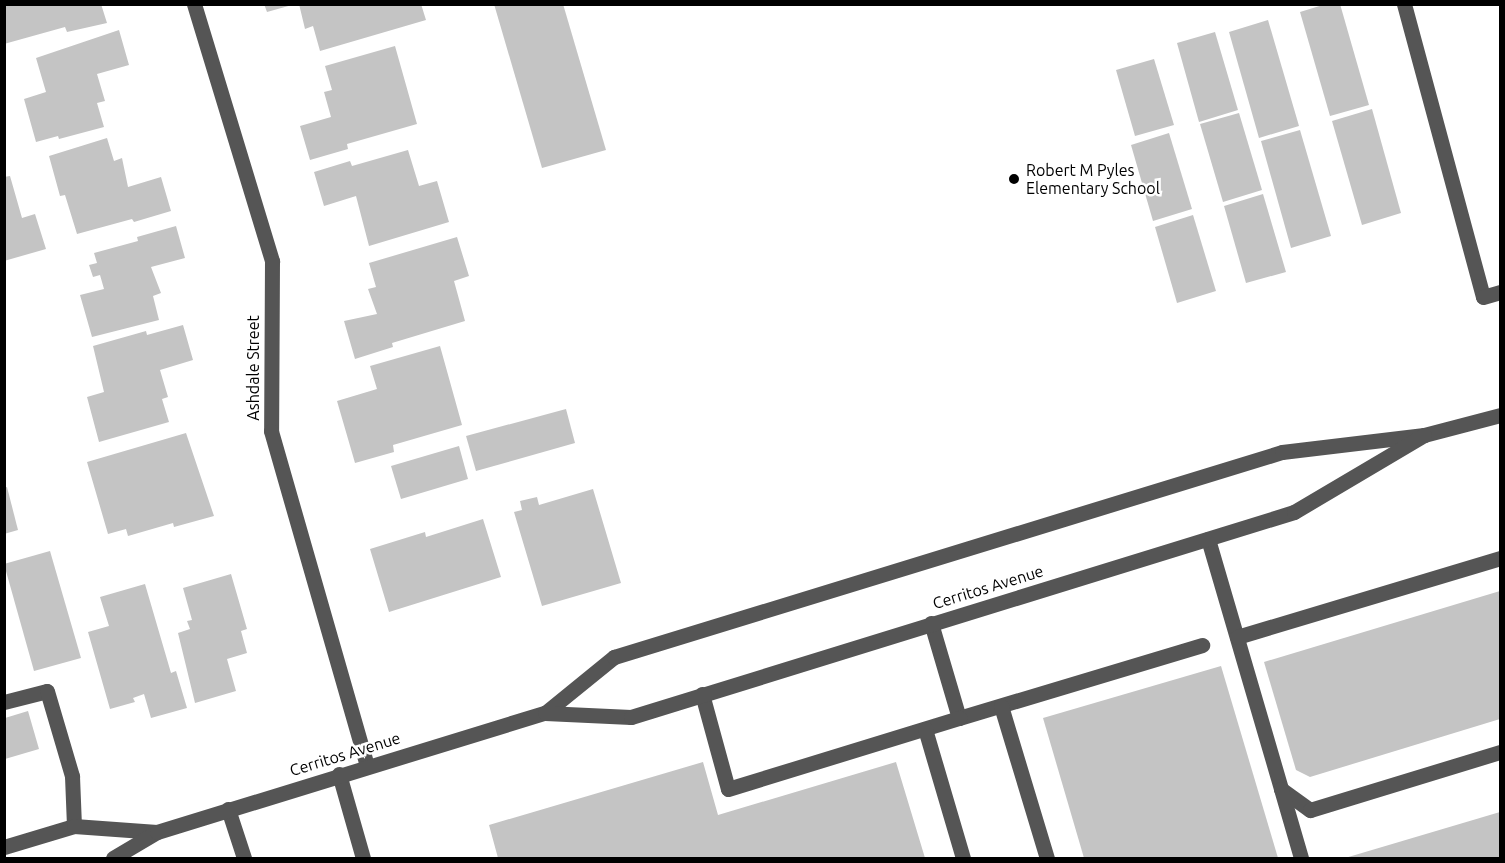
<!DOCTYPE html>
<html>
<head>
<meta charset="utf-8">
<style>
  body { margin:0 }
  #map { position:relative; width:1505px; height:863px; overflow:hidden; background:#fff; font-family:Ubuntu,sans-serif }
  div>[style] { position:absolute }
  .building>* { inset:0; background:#c4c4c4 }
  .minor>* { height:15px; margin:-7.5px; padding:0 7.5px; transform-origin:7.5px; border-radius:7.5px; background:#555 }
  .dots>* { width:16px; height:16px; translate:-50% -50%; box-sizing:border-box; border:3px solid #fff; border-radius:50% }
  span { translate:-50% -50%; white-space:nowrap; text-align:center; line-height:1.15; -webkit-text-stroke:5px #fff; paint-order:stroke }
  .poi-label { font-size:16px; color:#000 }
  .left { translate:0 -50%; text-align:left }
  .street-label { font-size:16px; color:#000 }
  .frame { position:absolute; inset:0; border:6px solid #000; pointer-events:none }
</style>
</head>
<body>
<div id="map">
  <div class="building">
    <i style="clip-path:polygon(4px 4px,101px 4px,107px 23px,67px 32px,65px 27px,4px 44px)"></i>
    <i style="clip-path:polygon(264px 4px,292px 4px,292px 5px,267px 12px)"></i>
    <i style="clip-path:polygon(299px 4px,421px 4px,426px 20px,320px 51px,313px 26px,305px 29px)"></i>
    <i style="clip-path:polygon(494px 4px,563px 4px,606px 150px,542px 168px)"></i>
    <i style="clip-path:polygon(1326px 4px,1340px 4px,1369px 105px,1330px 116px,1300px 12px)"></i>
    <i style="clip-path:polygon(1268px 20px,1299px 126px,1259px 138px,1229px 32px)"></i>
    <i style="clip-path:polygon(119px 30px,129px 65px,97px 74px,105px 101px,97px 103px,104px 127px,59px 139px,58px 136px,36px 142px,24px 99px,46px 92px,36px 58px)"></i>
    <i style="clip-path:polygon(1215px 32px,1238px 110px,1199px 122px,1177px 43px)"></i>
    <i style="clip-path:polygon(395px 46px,417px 124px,347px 144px,348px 149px,310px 160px,300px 126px,331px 117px,324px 92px,332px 90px,325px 66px)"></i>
    <i style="clip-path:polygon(1154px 59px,1174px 125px,1135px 136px,1116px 70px)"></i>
    <i style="clip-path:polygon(1372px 109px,1401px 213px,1362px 225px,1332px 121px)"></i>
    <i style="clip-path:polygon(1239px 113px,1262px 190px,1223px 202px,1200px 124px)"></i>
    <i style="clip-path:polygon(1300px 130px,1331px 236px,1291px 248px,1261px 141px)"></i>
    <i style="clip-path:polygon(1169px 133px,1192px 209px,1153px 221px,1131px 145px)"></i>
    <i style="clip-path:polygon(107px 138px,114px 161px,122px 158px,128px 187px,161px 177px,171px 211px,134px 222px,132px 219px,77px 234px,65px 195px,60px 196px,49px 156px)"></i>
    <i style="clip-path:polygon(408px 150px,419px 186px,437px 181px,449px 222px,369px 246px,356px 196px,324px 206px,314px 172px,350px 161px,352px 166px)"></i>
    <i style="clip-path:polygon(10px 176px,22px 218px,35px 214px,46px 249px,4px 261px,4px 177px)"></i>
    <i style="clip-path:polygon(1263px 194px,1286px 272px,1246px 283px,1224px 206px)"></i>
    <i style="clip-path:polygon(1193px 215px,1216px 291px,1177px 303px,1155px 227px)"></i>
    <i style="clip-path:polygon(176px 226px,185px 258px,151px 267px,161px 293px,153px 296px,159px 320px,92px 337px,80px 295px,104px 289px,100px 275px,93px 277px,89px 265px,97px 263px,94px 253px,138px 241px,137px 237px)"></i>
    <i style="clip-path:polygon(457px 237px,469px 276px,454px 281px,465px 321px,392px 343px,393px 347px,355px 359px,344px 321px,377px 314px,368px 289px,376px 287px,369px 263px)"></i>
    <i style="clip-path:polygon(183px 325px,193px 360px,160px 370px,168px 397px,162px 399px,169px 422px,99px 442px,87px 397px,104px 392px,93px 346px,146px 331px,147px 335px)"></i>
    <i style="clip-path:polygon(440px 346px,462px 425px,393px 445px,394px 452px,355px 463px,337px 401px,377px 389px,370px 366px)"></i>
    <i style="clip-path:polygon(566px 409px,575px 443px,476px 471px,466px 436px)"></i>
    <i style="clip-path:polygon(186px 433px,214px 516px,174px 527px,173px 523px,128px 536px,126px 529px,108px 534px,87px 462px)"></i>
    <i style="clip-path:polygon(459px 446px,468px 479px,401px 499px,391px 466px)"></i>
    <i style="clip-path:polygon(7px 487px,18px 530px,4px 534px,4px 488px)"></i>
    <i style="clip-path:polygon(593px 489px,621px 583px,542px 606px,514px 512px,522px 510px,520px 501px,537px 497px,539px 505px)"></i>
    <i style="clip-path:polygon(483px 519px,501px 577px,389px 612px,370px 549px,425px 532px,426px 537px)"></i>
    <i style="clip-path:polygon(50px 551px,81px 658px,34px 671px,4px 564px)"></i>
    <i style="clip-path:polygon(231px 574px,247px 629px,241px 631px,247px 653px,227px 659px,236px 691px,195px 703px,178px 633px,190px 629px,187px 621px,192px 620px,183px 588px)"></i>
    <i style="clip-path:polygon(145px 584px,171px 673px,176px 671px,187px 708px,151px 718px,144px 694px,133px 698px,135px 702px,110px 709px,88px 632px,109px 626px,100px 597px)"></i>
    <i style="clip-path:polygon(1500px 591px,1500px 719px,1310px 777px,1296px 770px,1264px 662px)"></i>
    <i style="clip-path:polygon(1221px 666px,1278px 858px,1084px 858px,1043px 718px)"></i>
    <i style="clip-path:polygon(28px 711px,39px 749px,5px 759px,5px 718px)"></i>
    <i style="clip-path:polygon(703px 762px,718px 815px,896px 762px,925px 858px,498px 858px,489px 825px)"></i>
    <i style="clip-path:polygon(1500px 812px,1500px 858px,1345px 858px)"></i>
  </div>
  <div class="minor">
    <i style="left:194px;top:4px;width:269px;rotate:73.1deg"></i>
    <i style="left:272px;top:261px;width:170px;rotate:90.3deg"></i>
    <i style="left:271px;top:431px;width:348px;rotate:74deg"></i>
    <i style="left:1404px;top:4px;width:303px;rotate:74.9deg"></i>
    <i style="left:1483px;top:297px;width:18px;rotate:-16deg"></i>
    <i style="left:1208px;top:539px;width:260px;rotate:73.7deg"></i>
    <i style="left:1281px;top:789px;width:36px;rotate:36deg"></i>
    <i style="left:1310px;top:810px;width:199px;rotate:-17deg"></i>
    <i style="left:931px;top:623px;width:99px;rotate:73.6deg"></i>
    <i style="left:959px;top:718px;width:254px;rotate:-16.7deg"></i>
    <i style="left:1237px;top:637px;width:275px;rotate:-16.7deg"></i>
    <i style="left:702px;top:694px;width:98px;rotate:74.7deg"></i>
    <i style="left:728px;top:789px;width:242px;rotate:-17.1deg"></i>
    <i style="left:4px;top:702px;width:44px;rotate:-14.3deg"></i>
    <i style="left:47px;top:691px;width:89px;rotate:73.6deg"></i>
    <i style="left:72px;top:776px;width:50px;rotate:87.7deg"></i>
    <i style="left:1001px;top:706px;width:159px;rotate:73.2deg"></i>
    <i style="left:545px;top:713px;width:89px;rotate:-39.1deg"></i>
    <i style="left:614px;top:657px;width:699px;rotate:-17.06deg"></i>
    <i style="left:1282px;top:452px;width:143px;rotate:-6.8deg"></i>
    <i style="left:1424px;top:435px;width:79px;rotate:-14.7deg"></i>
    <i style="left:925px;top:729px;width:134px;rotate:73.6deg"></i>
    <i style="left:339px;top:774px;width:87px;rotate:74.1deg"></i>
    <i style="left:1281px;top:789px;width:72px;rotate:73.8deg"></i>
    <i style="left:228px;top:809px;width:52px;rotate:71.9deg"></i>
    <i style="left:4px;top:847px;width:73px;rotate:-16.7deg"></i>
    <i style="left:74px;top:826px;width:83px;rotate:4.1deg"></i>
    <i style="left:113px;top:858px;width:51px;rotate:-30.6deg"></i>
    <i style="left:157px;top:832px;width:406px;rotate:-17.1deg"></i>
    <i style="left:545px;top:713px;width:86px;rotate:2.7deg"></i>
    <i style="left:631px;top:717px;width:694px;rotate:-17.18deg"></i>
    <i style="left:1294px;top:512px;width:151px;rotate:-30.6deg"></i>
  </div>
  <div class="dots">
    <i style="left:1014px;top:179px;background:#000"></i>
  </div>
  <div class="poi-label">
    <span class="left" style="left:1026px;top:179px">Robert M Pyles<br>Elementary School</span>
  </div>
  <div class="street-label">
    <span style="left:253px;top:368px;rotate:-90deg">Ashdale Street</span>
    <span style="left:988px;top:587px;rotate:-17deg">Cerritos Avenue</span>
    <span style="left:345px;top:754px;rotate:-17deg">Cerritos Avenue</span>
  </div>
  <div class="frame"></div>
</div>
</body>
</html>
